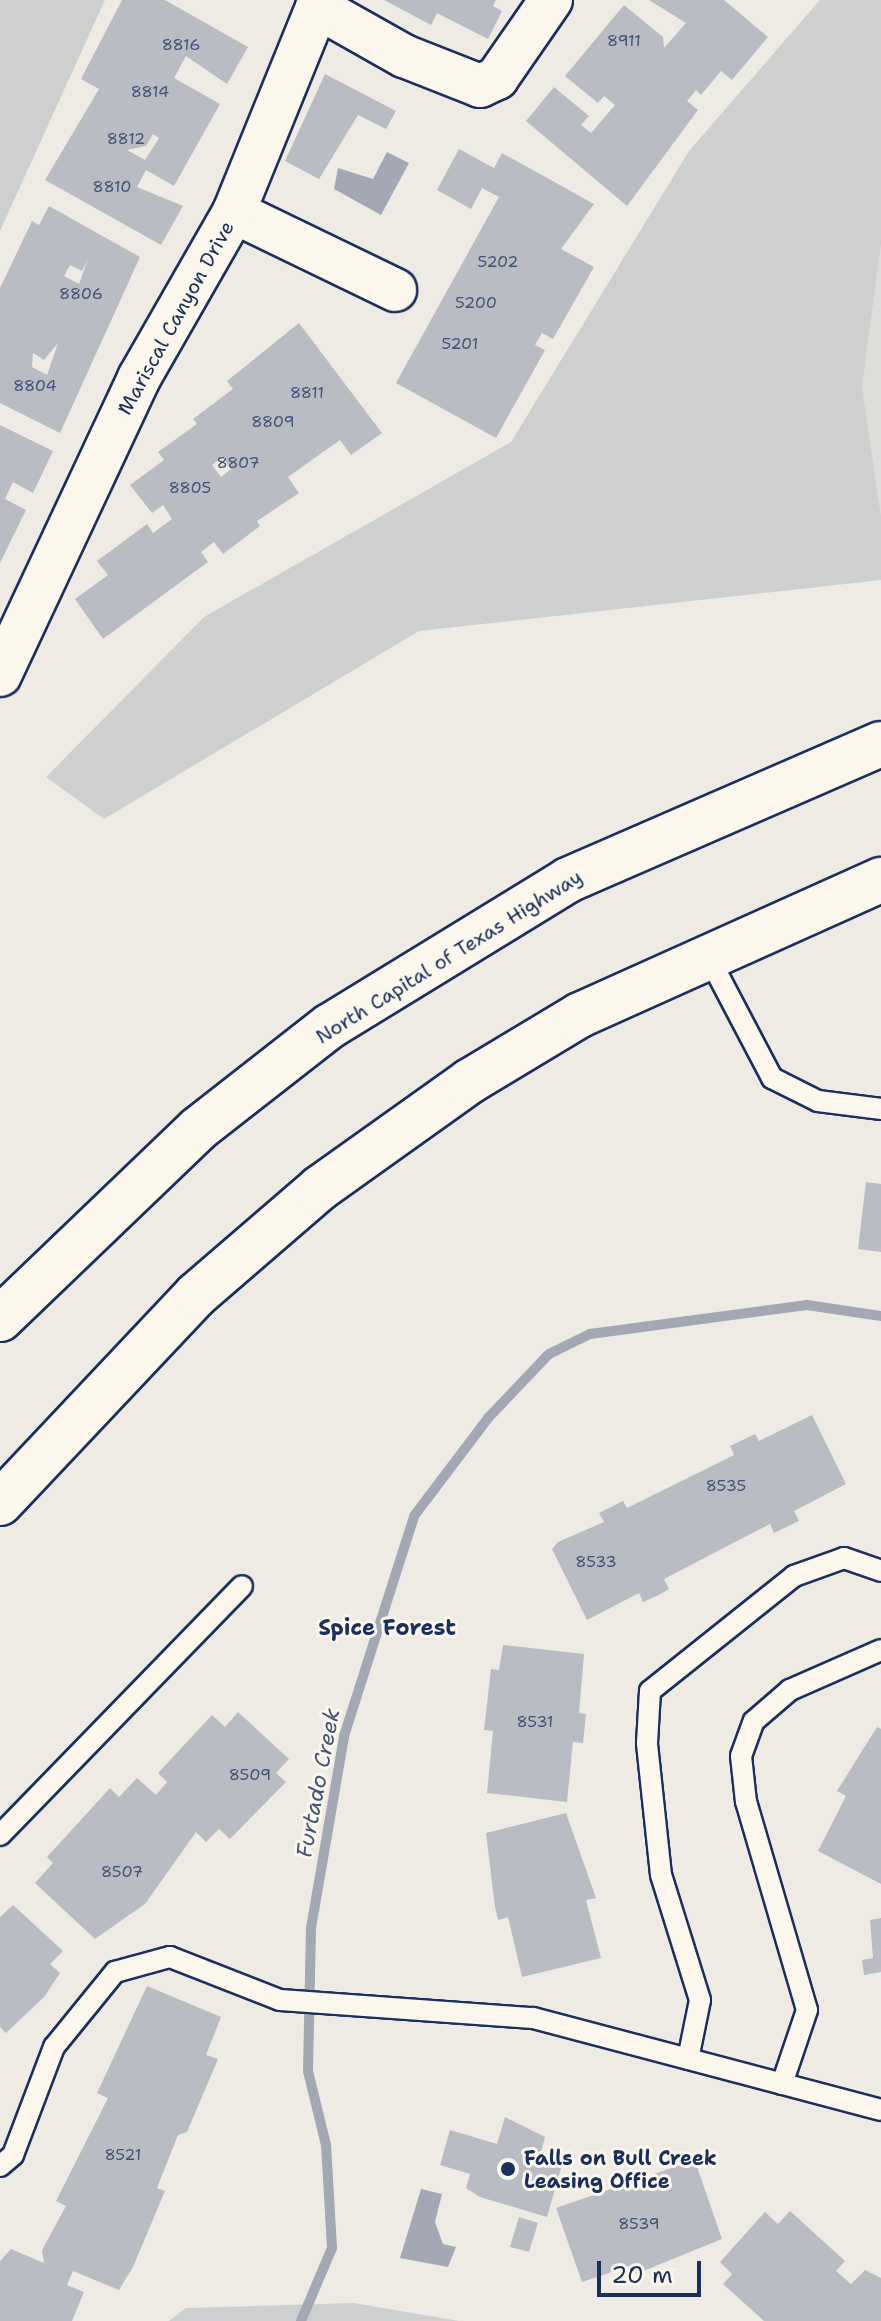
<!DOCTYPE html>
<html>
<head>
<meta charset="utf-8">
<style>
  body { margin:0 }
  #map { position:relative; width:881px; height:2321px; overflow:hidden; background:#eeebe4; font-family:"Shantell Sans",sans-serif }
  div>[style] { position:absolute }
  .built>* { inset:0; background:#deddda }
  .green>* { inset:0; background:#cecfcf }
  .water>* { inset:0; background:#a3a8b4 }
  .stream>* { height:10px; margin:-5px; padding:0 5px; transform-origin:5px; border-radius:5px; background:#a3a8b4 }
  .building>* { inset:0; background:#b9bcc3 }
  .roads { filter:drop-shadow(2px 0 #1b2f5e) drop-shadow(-2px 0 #1b2f5e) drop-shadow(0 2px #1b2f5e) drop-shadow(0 -2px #1b2f5e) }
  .lane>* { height:20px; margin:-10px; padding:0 10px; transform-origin:10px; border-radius:10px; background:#fbf7ec }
  .street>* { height:42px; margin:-21px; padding:0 21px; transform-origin:21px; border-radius:21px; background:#fbf7ec }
  .highway>* { height:44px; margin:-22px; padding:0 22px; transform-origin:22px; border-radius:22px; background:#fbf7ec }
  .dots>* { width:22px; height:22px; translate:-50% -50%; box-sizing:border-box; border:4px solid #fbf7ec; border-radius:50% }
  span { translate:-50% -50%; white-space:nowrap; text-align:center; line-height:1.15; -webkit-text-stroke:6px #fbf7ec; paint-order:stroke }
  .number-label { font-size:16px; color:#425277 }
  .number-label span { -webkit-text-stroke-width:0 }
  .street-label { font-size:20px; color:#1b2f5e }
  .poi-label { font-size:20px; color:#1b2f5e; font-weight:700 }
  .left { translate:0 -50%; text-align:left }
  .neighbourhood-label { font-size:22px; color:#1b2f5e; font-weight:700 }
  .water-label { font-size:22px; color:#445378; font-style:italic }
  .scale { position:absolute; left:597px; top:2261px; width:104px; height:36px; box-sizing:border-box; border:4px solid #1b2f5e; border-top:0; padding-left:10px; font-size:24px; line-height:28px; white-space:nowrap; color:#1b2f5e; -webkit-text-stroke:6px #fbf7ec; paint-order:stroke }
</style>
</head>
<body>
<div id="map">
  <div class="built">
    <i style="clip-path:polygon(881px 245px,881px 516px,862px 387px)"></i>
  </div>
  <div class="green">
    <i style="clip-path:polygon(0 0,105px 0,0 231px)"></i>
    <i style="clip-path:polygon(820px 0,881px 0,881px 245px,862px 387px,881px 516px,881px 580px,419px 631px,104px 819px,46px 777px,204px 617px,511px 442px,689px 151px)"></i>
    <i style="clip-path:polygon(354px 2303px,459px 2321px,169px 2321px,186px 2308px)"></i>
  </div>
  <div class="water">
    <i style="clip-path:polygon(387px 152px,409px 163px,381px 215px,334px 189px,338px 168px,373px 179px)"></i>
    <i style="clip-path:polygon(421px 2189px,442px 2194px,435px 2222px,443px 2244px,456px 2247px,448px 2267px,400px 2258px)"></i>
  </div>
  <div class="stream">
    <i style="left:301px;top:2321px;width:79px;rotate:-67deg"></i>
    <i style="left:332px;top:2248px;width:103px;rotate:-93.3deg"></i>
    <i style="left:326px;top:2145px;width:76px;rotate:-103.7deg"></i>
    <i style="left:308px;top:2071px;width:143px;rotate:-88.8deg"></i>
    <i style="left:311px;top:1928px;width:195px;rotate:-80.2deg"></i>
    <i style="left:344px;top:1736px;width:231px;rotate:-72.3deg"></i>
    <i style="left:414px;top:1516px;width:123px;rotate:-52.9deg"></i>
    <i style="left:488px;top:1418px;width:88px;rotate:-46.4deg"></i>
    <i style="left:549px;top:1354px;width:46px;rotate:-26deg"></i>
    <i style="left:590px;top:1334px;width:219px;rotate:-7.6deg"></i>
    <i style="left:807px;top:1305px;width:75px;rotate:8.5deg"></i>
  </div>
  <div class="building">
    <i style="clip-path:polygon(evenodd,122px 0,165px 0,248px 47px,227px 84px,186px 56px,174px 78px,220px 104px,174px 186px,146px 170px,137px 187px,183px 206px,161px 245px,45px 180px,99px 89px,81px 79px,122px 0,153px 134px,159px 138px,145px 160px,127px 150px,146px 146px,153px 134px)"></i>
    <i style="clip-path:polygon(384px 0,496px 0,493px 6px,502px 11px,488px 39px,437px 13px,431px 25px)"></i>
    <i style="clip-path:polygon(649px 0,724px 0,768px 37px,732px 80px,721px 71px,701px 95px,696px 90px,687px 101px,698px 110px,627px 206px,526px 121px,554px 87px,589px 116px,581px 125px,591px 133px,615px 105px,604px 96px,598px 103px,565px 76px,624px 5px,663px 37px,664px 48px,686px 23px)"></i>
    <i style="clip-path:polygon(325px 74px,396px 111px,386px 129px,358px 115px,319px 179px,285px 161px)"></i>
    <i style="clip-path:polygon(459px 149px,494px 168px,502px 153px,594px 204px,561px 249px,594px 267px,553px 339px,542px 333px,535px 345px,545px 350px,496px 438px,396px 383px,499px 197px,482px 188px,471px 209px,437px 190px)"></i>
    <i style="clip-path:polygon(evenodd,49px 206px,140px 257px,60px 433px,0 403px,0 288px,32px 221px,39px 225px,49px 206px,88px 259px,79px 284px,64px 276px,70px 265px,82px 271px,88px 259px,49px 206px,58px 343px,47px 375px,32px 367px,33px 353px,44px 360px,58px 343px)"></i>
    <i style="clip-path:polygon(evenodd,299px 323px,382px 433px,351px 455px,340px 440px,288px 477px,299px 493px,257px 521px,260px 526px,223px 554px,214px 542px,201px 552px,208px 562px,103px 639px,75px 599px,108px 575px,97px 561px,147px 524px,153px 533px,172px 519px,163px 505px,152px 513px,130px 485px,164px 460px,158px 452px,197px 424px,193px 419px,233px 389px,227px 381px,299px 323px,222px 457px,231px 469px,221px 477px,212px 465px,222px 457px)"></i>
    <i style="clip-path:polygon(0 425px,53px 451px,33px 493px,13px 482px,5px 499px,26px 510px,0 563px)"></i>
    <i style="clip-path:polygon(866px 1182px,881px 1184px,881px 1252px,858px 1249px)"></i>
    <i style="clip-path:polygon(812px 1415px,846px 1484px,794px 1511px,799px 1521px,774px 1533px,770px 1524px,664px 1579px,669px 1589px,659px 1595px,643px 1602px,639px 1593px,587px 1620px,552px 1549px,558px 1542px,604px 1522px,599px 1513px,623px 1501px,627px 1508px,734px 1455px,730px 1446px,755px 1434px,759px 1441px)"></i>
    <i style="clip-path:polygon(503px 1645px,584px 1654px,579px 1713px,586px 1714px,583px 1743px,573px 1742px,567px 1802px,487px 1793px,493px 1731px,484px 1730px,491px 1669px,499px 1670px)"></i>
    <i style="clip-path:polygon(238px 1712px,289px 1759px,276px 1773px,286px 1782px,230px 1839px,219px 1829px,206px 1842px,196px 1832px,145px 1904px,95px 1939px,35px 1883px,53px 1863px,47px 1857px,110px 1788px,119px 1797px,137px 1778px,156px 1795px,167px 1782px,158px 1773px,212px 1715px,225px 1727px)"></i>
    <i style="clip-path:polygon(877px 1727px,881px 1729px,881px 1884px,818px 1851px,846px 1796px,837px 1791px)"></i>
    <i style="clip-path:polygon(566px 1813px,596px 1898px,586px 1900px,601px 1958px,522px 1977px,508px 1917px,498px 1920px,495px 1907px,486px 1833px)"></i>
    <i style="clip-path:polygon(13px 1905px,63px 1951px,50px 1964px,60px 1973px,44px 1997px,6px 2033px,0 2027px,0 1917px)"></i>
    <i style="clip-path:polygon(881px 1918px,881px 1972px,864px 1975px,862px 1960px,873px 1958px,870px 1920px)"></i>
    <i style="clip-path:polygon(147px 1986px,221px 2017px,206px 2055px,218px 2059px,187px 2132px,178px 2135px,157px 2188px,165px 2191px,133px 2267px,119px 2290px,73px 2271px,67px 2285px,84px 2292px,72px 2321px,0 2321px,0 2261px,11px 2249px,44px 2263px,42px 2250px,66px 2206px,56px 2201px,108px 2098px,97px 2093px)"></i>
    <i style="clip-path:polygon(505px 2117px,545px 2137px,541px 2152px,564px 2158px,547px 2217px,480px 2197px,466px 2188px,470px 2174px,440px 2165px,450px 2130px,497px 2144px)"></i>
    <i style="clip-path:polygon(686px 2163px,696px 2164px,722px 2239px,636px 2274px,633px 2265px,582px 2282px,556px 2208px)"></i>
    <i style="clip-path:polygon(790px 2211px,845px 2261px,836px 2271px,851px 2284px,865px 2270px,881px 2278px,881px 2321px,764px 2321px,723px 2284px,732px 2274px,720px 2262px,765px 2212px,778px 2224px)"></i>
    <i style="clip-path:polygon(519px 2217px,538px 2223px,529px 2252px,510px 2247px)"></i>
  </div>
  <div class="roads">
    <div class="lane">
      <i style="left:708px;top:956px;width:138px;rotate:62.3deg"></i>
      <i style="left:772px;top:1078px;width:51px;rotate:26.6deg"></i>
      <i style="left:818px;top:1101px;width:64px;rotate:7.2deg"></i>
      <i style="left:0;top:1835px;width:347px;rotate:-45.8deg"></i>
      <i style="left:688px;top:2059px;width:60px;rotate:-78.5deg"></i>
      <i style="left:700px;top:2000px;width:131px;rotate:-107.3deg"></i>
      <i style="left:661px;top:1875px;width:133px;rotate:-96.1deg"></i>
      <i style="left:647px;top:1743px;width:52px;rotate:-86.7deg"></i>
      <i style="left:650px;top:1691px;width:184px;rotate:-38.6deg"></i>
      <i style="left:794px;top:1576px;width:53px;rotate:-19.8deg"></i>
      <i style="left:844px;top:1558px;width:39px;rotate:19deg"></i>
      <i style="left:782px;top:2084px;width:78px;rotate:-71.3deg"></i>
      <i style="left:807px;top:2010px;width:217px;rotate:-106.3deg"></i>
      <i style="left:746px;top:1802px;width:46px;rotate:-96.2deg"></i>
      <i style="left:741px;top:1756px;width:37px;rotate:-70deg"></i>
      <i style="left:754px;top:1721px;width:48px;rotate:-40.7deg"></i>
      <i style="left:790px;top:1690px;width:99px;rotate:-23.7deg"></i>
      <i style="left:0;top:2166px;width:17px;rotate:-40deg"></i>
      <i style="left:13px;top:2155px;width:116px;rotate:-69.2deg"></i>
      <i style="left:54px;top:2047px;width:97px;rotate:-50.9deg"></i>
      <i style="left:115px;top:1972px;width:57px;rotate:-15.3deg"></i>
      <i style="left:170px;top:1957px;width:118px;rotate:21.4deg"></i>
      <i style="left:280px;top:2000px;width:254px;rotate:4.1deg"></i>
      <i style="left:533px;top:2018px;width:360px;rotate:14.8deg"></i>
    </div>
    <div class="street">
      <i style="left:317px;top:7px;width:100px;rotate:29.4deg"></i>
      <i style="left:404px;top:56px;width:82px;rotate:21.5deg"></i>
      <i style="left:480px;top:86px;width:19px;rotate:-25deg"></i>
      <i style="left:497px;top:78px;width:95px;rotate:-55.3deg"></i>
      <i style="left:234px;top:212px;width:179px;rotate:25.8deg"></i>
      <i style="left:0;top:675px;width:328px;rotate:-64.9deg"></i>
      <i style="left:139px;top:378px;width:191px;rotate:-60.2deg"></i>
      <i style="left:234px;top:212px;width:229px;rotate:-67.9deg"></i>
    </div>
    <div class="highway">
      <i style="left:0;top:1319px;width:274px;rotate:-43.8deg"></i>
      <i style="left:198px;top:1129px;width:167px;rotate:-38deg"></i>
      <i style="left:330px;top:1026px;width:279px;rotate:-31.5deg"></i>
      <i style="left:568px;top:880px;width:341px;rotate:-23.5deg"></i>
      <i style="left:0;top:1503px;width:286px;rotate:-46.7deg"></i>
      <i style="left:196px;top:1295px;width:164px;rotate:-40.8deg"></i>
      <i style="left:320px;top:1188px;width:184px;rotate:-35.5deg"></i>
      <i style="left:470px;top:1081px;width:128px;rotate:-31deg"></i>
      <i style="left:580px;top:1015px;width:330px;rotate:-24.2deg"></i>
    </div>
  </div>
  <div class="dots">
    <i style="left:508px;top:2169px;background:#1b2f5e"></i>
  </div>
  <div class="number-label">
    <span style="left:624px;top:41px">8911</span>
    <span style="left:181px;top:45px">8816</span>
    <span style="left:150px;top:92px">8814</span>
    <span style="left:126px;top:139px">8812</span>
    <span style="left:112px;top:187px">8810</span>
    <span style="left:498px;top:262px">5202</span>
    <span style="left:81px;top:294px">8806</span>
    <span style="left:476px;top:303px">5200</span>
    <span style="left:460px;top:344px">5201</span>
    <span style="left:35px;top:386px">8804</span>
    <span style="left:307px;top:393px">8811</span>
    <span style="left:273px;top:422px">8809</span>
    <span style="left:238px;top:463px">8807</span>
    <span style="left:190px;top:488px">8805</span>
    <span style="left:726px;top:1486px">8535</span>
    <span style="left:596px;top:1562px">8533</span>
    <span style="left:535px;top:1722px">8531</span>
    <span style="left:250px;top:1775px">8509</span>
    <span style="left:122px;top:1872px">8507</span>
    <span style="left:123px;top:2155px">8521</span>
    <span style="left:639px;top:2224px">8539</span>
  </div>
  <div class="street-label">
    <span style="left:176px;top:318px;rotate:-61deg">Mariscal Canyon Drive</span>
    <span style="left:449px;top:957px;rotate:-32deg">North Capital of Texas Highway</span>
  </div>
  <div class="poi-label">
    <span class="left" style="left:524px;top:2170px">Falls on Bull Creek<br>Leasing Office</span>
  </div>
  <div class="neighbourhood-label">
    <span style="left:387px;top:1628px">Spice Forest</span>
  </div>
  <div class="water-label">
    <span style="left:318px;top:1783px;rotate:-79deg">Furtado Creek</span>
  </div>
  <div class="scale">20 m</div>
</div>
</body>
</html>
